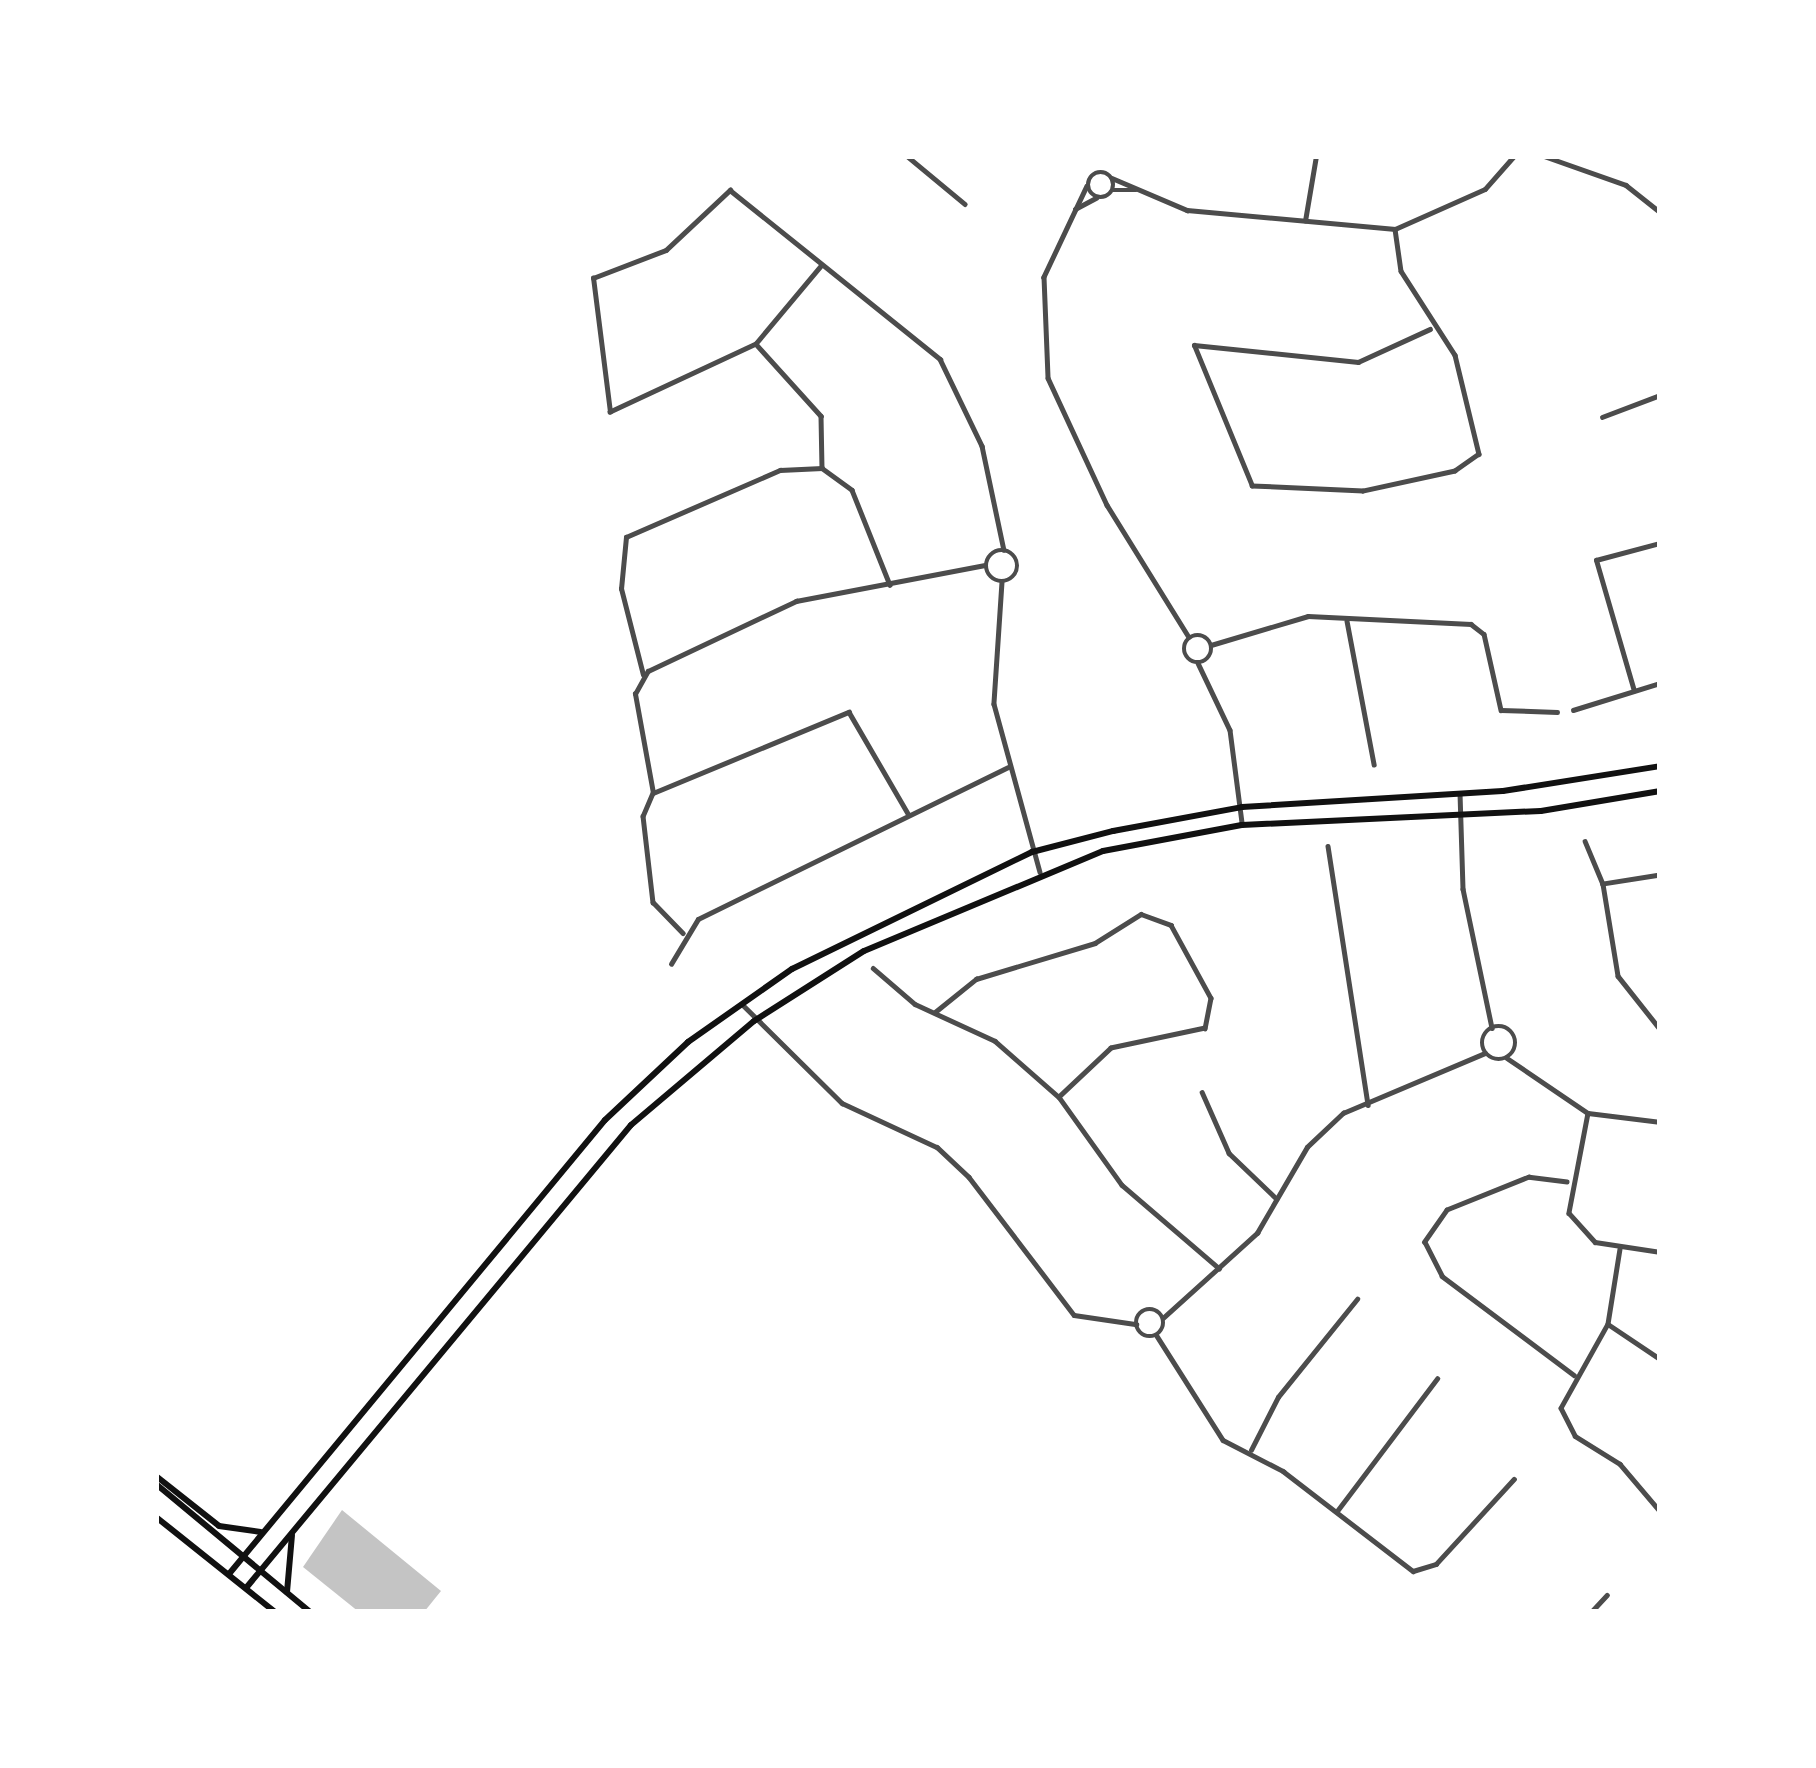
<!DOCTYPE html>
<html>
<head>
<meta charset="utf-8">
<style>
  body { margin:0 }
  #map { position:relative; width:1816px; height:1768px; overflow:hidden; background:#fff; font-family:"Source Serif 4",serif }
  div>[style] { position:absolute }
  .building>* { inset:0; background:#c4c4c4 }
  .minor>* { height:4.5px; margin:-2.25px; padding:0 2.25px; transform-origin:2.25px; border-radius:2.25px; background:#4c4c4c }
  .minor>.ring { margin:-2.25px; padding:0; box-sizing:content-box; background:none; border:4.5px solid #4c4c4c; border-radius:50% }
  .secondary>* { height:6px; margin:-3px; padding:0 3px; transform-origin:3px; border-radius:3px; background:#111 }
  span { translate:-50% -50%; white-space:nowrap; text-align:center; line-height:1.15; -webkit-text-stroke:10px #fff; paint-order:stroke }
  .frame { position:absolute; inset:0; border:159px solid #fff; pointer-events:none }
</style>
</head>
<body>
<div id="map">
  <div class="building">
    <i style="clip-path:polygon(342px 1510px,441px 1591px,424px 1612px,359px 1612px,303px 1567px)"></i>
  </div>
  <div class="minor">
    <i style="left:907px;top:156px;width:75px;rotate:39.6deg"></i>
    <i style="left:1544px;top:156px;width:87px;rotate:19.5deg"></i>
    <i style="left:1626px;top:185px;width:43px;rotate:38.5deg"></i>
    <i class="ring" style="left:1088px;top:172px;width:21.5px;height:21.5px"></i>
    <i style="left:1112px;top:178px;width:82px;rotate:23.1deg"></i>
    <i style="left:1187px;top:210px;width:209px;rotate:5.2deg"></i>
    <i style="left:1395px;top:229px;width:98px;rotate:-24deg"></i>
    <i style="left:1485px;top:189px;width:44px;rotate:-48.7deg"></i>
    <i style="left:1087px;top:186px;width:101px;rotate:115.3deg"></i>
    <i style="left:1044px;top:277px;width:101px;rotate:87.7deg"></i>
    <i style="left:1048px;top:378px;width:140px;rotate:65.1deg"></i>
    <i style="left:1107px;top:505px;width:155px;rotate:58.2deg"></i>
    <i style="left:1113px;top:190px;width:23px"></i>
    <i style="left:1075px;top:209px;width:24px;rotate:-28deg"></i>
    <i style="left:1305px;top:221px;width:66px;rotate:-80.4deg"></i>
    <i style="left:1395px;top:229px;width:42px;rotate:81.9deg"></i>
    <i style="left:1401px;top:271px;width:100px;rotate:57.3deg"></i>
    <i style="left:1455px;top:355px;width:102px;rotate:76.4deg"></i>
    <i style="left:1479px;top:454px;width:29px;rotate:145deg"></i>
    <i style="left:1455px;top:471px;width:94px;rotate:167.7deg"></i>
    <i style="left:1363px;top:491px;width:111px;rotate:-177.4deg"></i>
    <i style="left:1252px;top:486px;width:152px;rotate:-112.4deg"></i>
    <i style="left:1194px;top:345px;width:165px;rotate:5.9deg"></i>
    <i style="left:1358px;top:362px;width:79px;rotate:-24.6deg"></i>
    <i style="left:822px;top:265px;width:103px;rotate:129.9deg"></i>
    <i style="left:756px;top:344px;width:161px;rotate:155deg"></i>
    <i style="left:610px;top:412px;width:135px;rotate:-97.2deg"></i>
    <i style="left:593px;top:278px;width:78px;rotate:-21deg"></i>
    <i style="left:666px;top:250px;width:88px;rotate:-43.2deg"></i>
    <i style="left:730px;top:190px;width:270px;rotate:38.8deg"></i>
    <i style="left:940px;top:359px;width:97px;rotate:64.2deg"></i>
    <i style="left:982px;top:446px;width:106px;rotate:78.1deg"></i>
    <i style="left:756px;top:344px;width:97px;rotate:47.9deg"></i>
    <i style="left:821px;top:416px;width:52px;rotate:88.9deg"></i>
    <i style="left:1602px;top:417px;width:62px;rotate:-20.8deg"></i>
    <i class="ring" style="left:986px;top:550px;width:27.5px;height:27.5px"></i>
    <i style="left:1002px;top:582px;width:122px;rotate:93.8deg"></i>
    <i style="left:994px;top:704px;width:174px;rotate:74.7deg"></i>
    <i style="left:1347px;top:621px;width:146px;rotate:79.3deg"></i>
    <i class="ring" style="left:1184px;top:635px;width:23.5px;height:23.5px"></i>
    <i style="left:1211px;top:645px;width:101px;rotate:-16.6deg"></i>
    <i style="left:1308px;top:616px;width:163px;rotate:2.8deg"></i>
    <i style="left:1471px;top:624px;width:16px;rotate:38deg"></i>
    <i style="left:1484px;top:634px;width:78px;rotate:77.4deg"></i>
    <i style="left:1501px;top:710px;width:56px;rotate:2deg"></i>
    <i style="left:1198px;top:663px;width:74px;rotate:64.5deg"></i>
    <i style="left:1230px;top:730px;width:94px;rotate:82.6deg"></i>
    <i style="left:643px;top:675px;width:89px;rotate:-104.3deg"></i>
    <i style="left:621px;top:589px;width:52px;rotate:-84.5deg"></i>
    <i style="left:626px;top:537px;width:168px;rotate:-23.5deg"></i>
    <i style="left:780px;top:470px;width:42px;rotate:-2.7deg"></i>
    <i style="left:822px;top:468px;width:37px;rotate:36deg"></i>
    <i style="left:852px;top:490px;width:102px;rotate:68.2deg"></i>
    <i style="left:1634px;top:691px;width:136px;rotate:-106.2deg"></i>
    <i style="left:1596px;top:560px;width:66px;rotate:-14.9deg"></i>
    <i style="left:1573px;top:710px;width:91px;rotate:-17.2deg"></i>
    <i style="left:653px;top:793px;width:101px;rotate:-100.3deg"></i>
    <i style="left:635px;top:694px;width:26px;rotate:-61deg"></i>
    <i style="left:648px;top:671px;width:164px;rotate:-25.3deg"></i>
    <i style="left:796px;top:601px;width:192px;rotate:-10.8deg"></i>
    <i style="left:653px;top:793px;width:212px;rotate:-22.5deg"></i>
    <i style="left:849px;top:712px;width:119px;rotate:59.8deg"></i>
    <i style="left:653px;top:793px;width:25px;rotate:113deg"></i>
    <i style="left:643px;top:816px;width:87px;rotate:83.4deg"></i>
    <i style="left:653px;top:902px;width:43px;rotate:45.9deg"></i>
    <i style="left:1460px;top:793px;width:96px;rotate:88.2deg"></i>
    <i style="left:1463px;top:889px;width:142px;rotate:78.2deg"></i>
    <i style="left:1585px;top:841px;width:47px;rotate:67.3deg"></i>
    <i style="left:1328px;top:846px;width:262px;rotate:81.2deg"></i>
    <i style="left:1660px;top:875px;width:58px;rotate:171deg"></i>
    <i style="left:1603px;top:884px;width:93px;rotate:80.7deg"></i>
    <i style="left:1618px;top:976px;width:68px;rotate:51.6deg"></i>
    <i style="left:671px;top:964px;width:52px;rotate:-59deg"></i>
    <i style="left:698px;top:919px;width:345px;rotate:-26.1deg"></i>
    <i style="left:873px;top:968px;width:55px;rotate:40.6deg"></i>
    <i style="left:915px;top:1004px;width:88px;rotate:24.8deg"></i>
    <i style="left:995px;top:1041px;width:85px;rotate:41.2deg"></i>
    <i style="left:1059px;top:1097px;width:108px;rotate:54.4deg"></i>
    <i style="left:1122px;top:1185px;width:128px;rotate:40.6deg"></i>
    <i style="left:742px;top:1004px;width:141px;rotate:44.7deg"></i>
    <i style="left:842px;top:1103px;width:105px;rotate:24.9deg"></i>
    <i style="left:937px;top:1147px;width:44px;rotate:43.2deg"></i>
    <i style="left:969px;top:1177px;width:173px;rotate:52.7deg"></i>
    <i style="left:1074px;top:1315px;width:63px;rotate:8.3deg"></i>
    <i style="left:935px;top:1012px;width:53px;rotate:-38.8deg"></i>
    <i style="left:976px;top:979px;width:124px;rotate:-16.8deg"></i>
    <i style="left:1095px;top:943px;width:54px;rotate:-32.2deg"></i>
    <i style="left:1141px;top:914px;width:32px;rotate:20deg"></i>
    <i style="left:1171px;top:925px;width:83px;rotate:61.3deg"></i>
    <i style="left:1211px;top:998px;width:31px;rotate:101deg"></i>
    <i style="left:1205px;top:1028px;width:96px;rotate:168deg"></i>
    <i style="left:1111px;top:1048px;width:71px;rotate:136.7deg"></i>
    <i class="ring" style="left:1482px;top:1026px;width:29.5px;height:29.5px"></i>
    <i style="left:1507px;top:1058px;width:98px;rotate:34.2deg"></i>
    <i style="left:1588px;top:1113px;width:73px;rotate:7.1deg"></i>
    <i style="left:1202px;top:1092px;width:67px;rotate:66.1deg"></i>
    <i style="left:1229px;top:1153px;width:66px;rotate:43.8deg"></i>
    <i style="left:1588px;top:1113px;width:102px;rotate:100.8deg"></i>
    <i style="left:1569px;top:1213px;width:39px;rotate:48deg"></i>
    <i style="left:1595px;top:1242px;width:66px;rotate:8.7deg"></i>
    <i style="left:1567px;top:1182px;width:38px;rotate:-173deg"></i>
    <i style="left:1529px;top:1177px;width:88px;rotate:158.1deg"></i>
    <i style="left:1447px;top:1210px;width:39px;rotate:125deg"></i>
    <i style="left:1425px;top:1242px;width:38px;rotate:63deg"></i>
    <i style="left:1442px;top:1276px;width:165px;rotate:36.9deg"></i>
    <i style="left:1620px;top:1249px;width:76px;rotate:99.1deg"></i>
    <i style="left:1608px;top:1324px;width:96px;rotate:119.2deg"></i>
    <i style="left:1561px;top:1408px;width:31px;rotate:63deg"></i>
    <i style="left:1575px;top:1436px;width:53px;rotate:31.9deg"></i>
    <i style="left:1620px;top:1464px;width:62px;rotate:49.6deg"></i>
    <i class="ring" style="left:1136px;top:1309px;width:23.5px;height:23.5px"></i>
    <i style="left:1163px;top:1318px;width:127px;rotate:-42.1deg"></i>
    <i style="left:1257px;top:1233px;width:99px;rotate:-59.8deg"></i>
    <i style="left:1307px;top:1147px;width:50px;rotate:-43.4deg"></i>
    <i style="left:1343px;top:1113px;width:154px;rotate:-22.9deg"></i>
    <i style="left:1608px;top:1324px;width:63px;rotate:33.9deg"></i>
    <i style="left:1157px;top:1336px;width:123px;rotate:57.6deg"></i>
    <i style="left:1223px;top:1440px;width:68px;rotate:27.3deg"></i>
    <i style="left:1283px;top:1471px;width:164px;rotate:37.6deg"></i>
    <i style="left:1413px;top:1571px;width:24px;rotate:-17deg"></i>
    <i style="left:1436px;top:1564px;width:115px;rotate:-47.5deg"></i>
    <i style="left:1251px;top:1450px;width:59px;rotate:-63deg"></i>
    <i style="left:1278px;top:1397px;width:126px;rotate:-51.1deg"></i>
    <i style="left:1337px;top:1511px;width:166px;rotate:-52.9deg"></i>
    <i style="left:1591px;top:1612px;width:23px;rotate:-47deg"></i>
  </div>
  <div class="secondary">
    <i style="left:156px;top:1476px;width:80px;rotate:38.4deg"></i>
    <i style="left:219px;top:1526px;width:42px;rotate:8.1deg"></i>
    <i style="left:156px;top:1484px;width:200px;rotate:39.7deg"></i>
    <i style="left:156px;top:1517px;width:152px;rotate:38.6deg"></i>
    <i style="left:229px;top:1574px;width:589px;rotate:-50.37deg"></i>
    <i style="left:605px;top:1120px;width:114px;rotate:-43.2deg"></i>
    <i style="left:688px;top:1042px;width:127px;rotate:-35.1deg"></i>
    <i style="left:792px;top:969px;width:267px;rotate:-26deg"></i>
    <i style="left:1032px;top:852px;width:84px;rotate:-14.5deg"></i>
    <i style="left:1113px;top:831px;width:131px;rotate:-10.5deg"></i>
    <i style="left:1242px;top:807px;width:261px;rotate:-3.5deg"></i>
    <i style="left:1503px;top:791px;width:159px;rotate:-9deg"></i>
    <i style="left:246px;top:1588px;width:602px;rotate:-50.26deg"></i>
    <i style="left:631px;top:1125px;width:161px;rotate:-40.2deg"></i>
    <i style="left:754px;top:1021px;width:130px;rotate:-32.5deg"></i>
    <i style="left:864px;top:951px;width:259px;rotate:-22.7deg"></i>
    <i style="left:1103px;top:851px;width:141px;rotate:-10.6deg"></i>
    <i style="left:1242px;top:825px;width:299px;rotate:-2.7deg"></i>
    <i style="left:1541px;top:811px;width:121px;rotate:-9.5deg"></i>
    <i style="left:287px;top:1592px;width:57px;rotate:-85deg"></i>
  </div>
  <div class="frame"></div>
</div>
</body>
</html>
